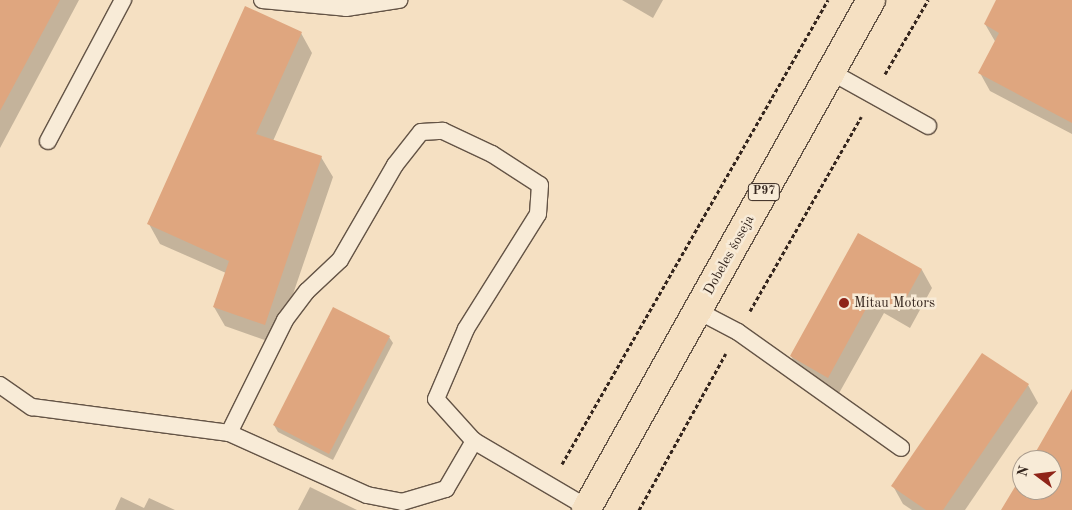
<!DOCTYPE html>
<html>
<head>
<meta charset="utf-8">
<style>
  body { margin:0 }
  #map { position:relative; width:1072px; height:510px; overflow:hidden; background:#f5e0c2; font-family:"Old Standard TT",serif }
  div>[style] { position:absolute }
  .shadow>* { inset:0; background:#0003 }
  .building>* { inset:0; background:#dfa67f }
  .path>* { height:3px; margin-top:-1.5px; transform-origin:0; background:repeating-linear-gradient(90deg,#34251d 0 4px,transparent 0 6.5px) }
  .roads { filter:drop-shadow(1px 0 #645446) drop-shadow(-1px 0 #645446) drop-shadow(0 1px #645446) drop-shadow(0 -1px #645446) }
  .lane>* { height:16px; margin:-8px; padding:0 8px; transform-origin:8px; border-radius:8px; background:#f8ebd7 }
  .primary>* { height:28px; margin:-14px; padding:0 14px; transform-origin:14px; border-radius:14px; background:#f5e0c2 }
  .dots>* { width:14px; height:14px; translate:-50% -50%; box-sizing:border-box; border:2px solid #f8ebd7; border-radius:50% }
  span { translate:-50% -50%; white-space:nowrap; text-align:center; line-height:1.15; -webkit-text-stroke:5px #f8ebd7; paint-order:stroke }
  .shield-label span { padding:1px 4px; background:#f8ebd7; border:1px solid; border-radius:4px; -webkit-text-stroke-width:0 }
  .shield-label { font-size:12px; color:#34251d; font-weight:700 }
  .street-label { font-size:14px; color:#34251d }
  .poi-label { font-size:14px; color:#34251d }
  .left { translate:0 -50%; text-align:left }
  .north { position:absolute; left:1012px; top:450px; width:50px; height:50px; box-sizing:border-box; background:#f8ebd7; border:1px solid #aa9c8d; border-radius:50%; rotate:285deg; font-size:14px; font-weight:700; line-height:20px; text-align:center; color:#34251d }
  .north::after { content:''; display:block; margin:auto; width:18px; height:22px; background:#8f2418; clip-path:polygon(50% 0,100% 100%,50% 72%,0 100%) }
</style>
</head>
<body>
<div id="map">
  <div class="shadow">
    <i style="clip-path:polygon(0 0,79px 0,0 148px)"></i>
    <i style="clip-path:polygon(622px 0,663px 0,653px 18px)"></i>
    <i style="clip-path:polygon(998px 0,1072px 0,1072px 134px,990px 91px,980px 73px,996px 43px,985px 24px)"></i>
    <i style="clip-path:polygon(301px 33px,312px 53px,273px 141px,321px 157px,333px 177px,276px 344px,225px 326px,214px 307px,226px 273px,160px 244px,149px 224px)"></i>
    <i style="clip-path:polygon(859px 234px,922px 270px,932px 288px,910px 328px,884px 313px,838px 395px,801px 374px,791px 356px)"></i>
    <i style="clip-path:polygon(389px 337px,393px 343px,333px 460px,278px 432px,274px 425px)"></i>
    <i style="clip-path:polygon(1028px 385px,1038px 403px,965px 510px,912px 510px,903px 504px,893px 486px)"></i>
    <i style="clip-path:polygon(310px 487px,357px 510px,298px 510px)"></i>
    <i style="clip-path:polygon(121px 497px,144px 508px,149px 498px,175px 510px,115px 510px)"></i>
  </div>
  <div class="building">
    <i style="clip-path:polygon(0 0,60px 0,0 111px)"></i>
    <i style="clip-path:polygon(996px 0,1072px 0,1072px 123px,978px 73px,999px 33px,984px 24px)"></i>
    <i style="clip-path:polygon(245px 6px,302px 32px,256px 134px,322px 156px,265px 325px,213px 307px,229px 261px,147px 224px)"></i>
    <i style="clip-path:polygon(858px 233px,922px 269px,899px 311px,873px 296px,828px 378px,790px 356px)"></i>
    <i style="clip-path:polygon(333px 307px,390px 336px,329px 454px,273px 425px)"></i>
    <i style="clip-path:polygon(982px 353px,1029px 384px,943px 510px,926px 510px,891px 486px)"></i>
    <i style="clip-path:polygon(1072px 389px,1072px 510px,1001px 510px,1022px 475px,1022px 490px,1052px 490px,1052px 460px,1031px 460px)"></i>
  </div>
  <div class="path">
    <i style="left:885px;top:74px;width:86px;rotate:-59.8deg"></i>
    <i style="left:750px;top:311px;width:224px;rotate:-60.2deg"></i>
    <i style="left:562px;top:464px;width:535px;rotate:-60.18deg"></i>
    <i style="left:639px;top:510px;width:179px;rotate:-61deg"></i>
  </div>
  <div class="roads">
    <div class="lane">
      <i style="left:262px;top:0;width:84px;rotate:5.4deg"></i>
      <i style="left:346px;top:8px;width:54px;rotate:-8.6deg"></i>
      <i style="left:831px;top:72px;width:111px;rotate:29.1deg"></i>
      <i style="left:48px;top:141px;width:160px;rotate:-62deg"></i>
      <i style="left:698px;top:311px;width:45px;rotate:27.7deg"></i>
      <i style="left:738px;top:332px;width:200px;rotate:35.4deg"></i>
      <i style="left:0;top:385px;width:39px;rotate:35deg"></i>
      <i style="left:32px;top:407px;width:199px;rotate:7.5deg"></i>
      <i style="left:229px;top:433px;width:151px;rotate:24.2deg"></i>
      <i style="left:367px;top:495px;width:36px;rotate:11deg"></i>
      <i style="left:402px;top:502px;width:46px;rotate:-16.5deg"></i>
      <i style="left:446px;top:489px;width:56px;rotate:-59.7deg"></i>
      <i style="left:474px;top:441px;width:132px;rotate:30.4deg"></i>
      <i style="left:229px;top:433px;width:126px;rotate:-63.6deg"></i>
      <i style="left:285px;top:320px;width:36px;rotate:-53deg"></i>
      <i style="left:307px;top:291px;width:45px;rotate:-43.2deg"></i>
      <i style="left:340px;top:260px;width:110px;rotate:-59.9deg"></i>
      <i style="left:395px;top:165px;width:42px;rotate:-51.8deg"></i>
      <i style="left:421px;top:132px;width:22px;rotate:-3deg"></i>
      <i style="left:443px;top:131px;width:54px;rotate:25.1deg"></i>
      <i style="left:492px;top:154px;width:57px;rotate:32.9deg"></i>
      <i style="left:540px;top:185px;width:29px;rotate:94deg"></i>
      <i style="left:538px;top:214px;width:136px;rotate:122.1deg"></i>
      <i style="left:466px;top:329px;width:76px;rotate:113.2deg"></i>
      <i style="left:436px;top:399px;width:57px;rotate:47.9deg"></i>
    </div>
    <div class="primary">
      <i style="left:586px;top:510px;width:584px;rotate:-60.8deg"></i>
    </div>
  </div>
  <div class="dots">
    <i style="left:844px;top:303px;background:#8f2418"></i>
  </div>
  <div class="shield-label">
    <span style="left:764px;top:192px">P97</span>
  </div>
  <div class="street-label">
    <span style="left:729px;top:255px;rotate:-61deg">Dobeles šoseja</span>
  </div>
  <div class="poi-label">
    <span class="left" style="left:854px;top:303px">Mitau Motors</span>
  </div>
  <div class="north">N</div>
</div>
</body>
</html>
